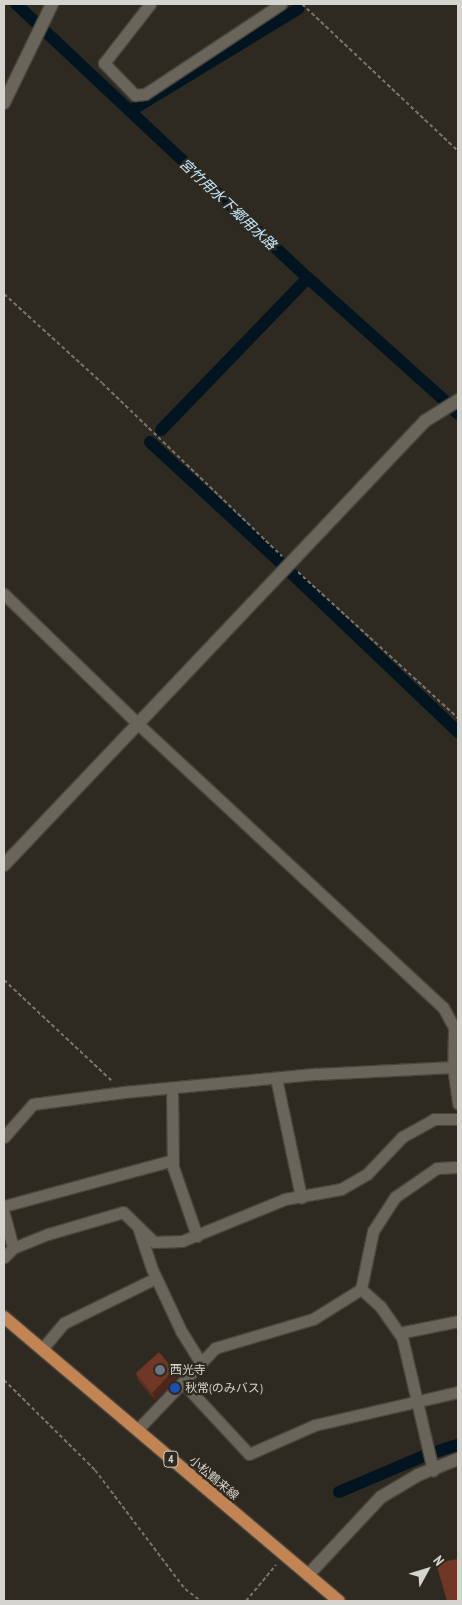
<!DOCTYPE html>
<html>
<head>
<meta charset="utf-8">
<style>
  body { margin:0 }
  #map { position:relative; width:462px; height:1605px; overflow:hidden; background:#2e2a21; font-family:"PT Sans Narrow","Noto Sans JP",sans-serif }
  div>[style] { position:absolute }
  .canal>* { height:12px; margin:-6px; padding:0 6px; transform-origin:6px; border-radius:6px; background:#02141f }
  .path>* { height:2px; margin-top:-1px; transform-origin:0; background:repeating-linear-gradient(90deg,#77746d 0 4px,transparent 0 6.5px) }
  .roads { filter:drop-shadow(1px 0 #48453d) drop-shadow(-1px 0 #48453d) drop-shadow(0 1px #48453d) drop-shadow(0 -1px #48453d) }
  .minor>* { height:11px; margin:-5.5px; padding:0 5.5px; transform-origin:5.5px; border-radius:5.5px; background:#69655a }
  .tertiary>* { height:12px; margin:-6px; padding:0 6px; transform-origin:6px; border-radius:6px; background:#69655a }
  .primary>* { height:12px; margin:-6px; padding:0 6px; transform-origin:6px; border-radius:6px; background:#c28453 }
  .wall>* { inset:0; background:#602f22 }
  .shaded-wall>* { inset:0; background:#4e261b }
  .building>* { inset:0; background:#703727 }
  .dots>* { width:14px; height:14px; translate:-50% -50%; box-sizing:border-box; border:2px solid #2e2a21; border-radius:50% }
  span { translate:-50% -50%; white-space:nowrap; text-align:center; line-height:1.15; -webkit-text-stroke:4.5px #2e2a21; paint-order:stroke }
  .shield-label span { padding:1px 4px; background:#2e2a21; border:1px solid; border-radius:4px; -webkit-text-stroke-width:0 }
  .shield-label { font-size:11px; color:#d6d4ce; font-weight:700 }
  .poi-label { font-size:12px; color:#d6d4ce }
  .left { translate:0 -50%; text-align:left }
  .street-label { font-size:12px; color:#d6d4ce }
  .water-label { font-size:14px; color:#c6e8fd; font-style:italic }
  .frame { position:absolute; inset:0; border:5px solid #d6d4ce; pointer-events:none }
  .north { position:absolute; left:402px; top:1545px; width:50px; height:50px; -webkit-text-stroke:4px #2e2a21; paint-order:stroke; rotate:51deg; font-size:14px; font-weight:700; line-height:20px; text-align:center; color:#d6d4ce }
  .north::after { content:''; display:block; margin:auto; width:18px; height:22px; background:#d6d4ce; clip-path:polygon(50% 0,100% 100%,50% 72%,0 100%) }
</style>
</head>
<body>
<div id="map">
  <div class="canal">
    <i style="left:16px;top:4px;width:400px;rotate:43.2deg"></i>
    <i style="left:308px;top:278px;width:183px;rotate:41.9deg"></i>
    <i style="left:130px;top:111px;width:197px;rotate:-31.3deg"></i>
    <i style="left:455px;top:411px;width:4px;rotate:45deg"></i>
    <i style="left:161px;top:430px;width:211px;rotate:-46deg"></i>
    <i style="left:150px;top:442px;width:177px;rotate:42.7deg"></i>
    <i style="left:291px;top:573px;width:231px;rotate:43.6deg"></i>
    <i style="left:438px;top:1451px;width:21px;rotate:-17deg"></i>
    <i style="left:339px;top:1492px;width:92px;rotate:-23deg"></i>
  </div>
  <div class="path">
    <i style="left:302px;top:4px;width:214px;rotate:43.3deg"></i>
    <i style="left:4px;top:294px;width:132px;rotate:42.2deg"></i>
    <i style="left:102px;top:383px;width:250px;rotate:43.9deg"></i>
    <i style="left:298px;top:572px;width:217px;rotate:42.4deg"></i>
    <i style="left:4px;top:980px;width:149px;rotate:43.1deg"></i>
    <i style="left:4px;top:1380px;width:128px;rotate:44.7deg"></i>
    <i style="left:95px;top:1470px;width:149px;rotate:52.9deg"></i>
    <i style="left:185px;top:1589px;width:20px;rotate:37deg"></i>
    <i style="left:246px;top:1601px;width:47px;rotate:-50.2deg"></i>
  </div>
  <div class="roads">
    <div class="minor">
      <i style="left:150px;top:4px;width:75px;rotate:127.9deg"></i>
      <i style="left:104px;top:63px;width:45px;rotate:45.9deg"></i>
      <i style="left:135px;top:95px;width:10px;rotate:-6deg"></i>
      <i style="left:145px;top:94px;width:163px;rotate:-33.5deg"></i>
      <i style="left:4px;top:594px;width:187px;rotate:44.1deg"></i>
      <i style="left:138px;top:724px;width:416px;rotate:42.9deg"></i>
      <i style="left:443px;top:1007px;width:24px;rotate:62deg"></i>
      <i style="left:454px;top:1028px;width:39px;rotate:91deg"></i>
      <i style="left:453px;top:1067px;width:37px;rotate:82deg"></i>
      <i style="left:276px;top:1078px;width:122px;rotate:78.1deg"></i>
      <i style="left:172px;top:1088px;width:79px;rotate:89.3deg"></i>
      <i style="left:173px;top:1167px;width:73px;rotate:70.8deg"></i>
      <i style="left:4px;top:1137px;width:44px;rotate:-48.7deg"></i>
      <i style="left:33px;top:1104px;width:92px;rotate:-7.5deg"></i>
      <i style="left:124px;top:1092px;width:193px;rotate:-5.4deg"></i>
      <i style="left:316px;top:1074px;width:137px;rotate:-2.9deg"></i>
      <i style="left:4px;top:1206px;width:175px;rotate:-15.2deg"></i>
      <i style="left:4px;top:1214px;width:35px;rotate:75deg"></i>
      <i style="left:138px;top:1227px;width:44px;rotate:71.6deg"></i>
      <i style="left:152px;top:1269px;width:68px;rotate:64.9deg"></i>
      <i style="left:181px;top:1331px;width:38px;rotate:58deg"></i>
      <i style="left:4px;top:1257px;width:13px;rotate:-45deg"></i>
      <i style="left:13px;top:1248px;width:38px;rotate:-22deg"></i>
      <i style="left:48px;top:1234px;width:78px;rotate:-16.3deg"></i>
      <i style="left:123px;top:1212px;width:43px;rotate:44.1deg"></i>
      <i style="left:154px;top:1242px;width:28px;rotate:-2deg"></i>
      <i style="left:182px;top:1241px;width:111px;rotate:-22.2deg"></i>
      <i style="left:285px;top:1199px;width:57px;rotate:-10.1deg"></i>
      <i style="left:341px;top:1189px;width:30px;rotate:-30deg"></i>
      <i style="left:367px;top:1174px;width:51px;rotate:-46.6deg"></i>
      <i style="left:402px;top:1137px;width:37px;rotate:-29deg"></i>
      <i style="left:434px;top:1119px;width:24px"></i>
      <i style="left:361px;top:1289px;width:25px;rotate:42deg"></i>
      <i style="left:380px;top:1306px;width:38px;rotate:55deg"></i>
      <i style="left:402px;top:1337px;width:137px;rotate:76.9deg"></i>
      <i style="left:399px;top:1333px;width:60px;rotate:-11.5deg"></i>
      <i style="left:42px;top:1349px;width:34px;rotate:-50deg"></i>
      <i style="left:64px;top:1323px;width:102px;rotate:-26.1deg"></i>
      <i style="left:183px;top:1383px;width:97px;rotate:47.1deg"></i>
      <i style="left:249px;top:1454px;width:72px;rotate:-23.7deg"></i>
      <i style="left:315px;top:1425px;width:147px;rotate:-13deg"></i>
      <i style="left:137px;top:1430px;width:113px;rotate:-46.4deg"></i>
      <i style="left:215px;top:1348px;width:102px;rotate:-16.5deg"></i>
      <i style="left:313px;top:1319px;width:57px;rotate:-32deg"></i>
      <i style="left:361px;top:1289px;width:59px;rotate:-78.3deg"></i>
      <i style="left:373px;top:1231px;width:40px;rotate:-57.1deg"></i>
      <i style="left:395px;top:1197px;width:51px;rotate:-34.6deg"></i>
      <i style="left:437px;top:1168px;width:21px;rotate:-3deg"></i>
    </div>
    <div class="tertiary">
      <i style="left:4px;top:103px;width:110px;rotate:-64.1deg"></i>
      <i style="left:4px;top:865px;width:612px;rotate:-46.52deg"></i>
      <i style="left:425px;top:421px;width:39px;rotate:-32deg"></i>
      <i style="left:308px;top:1575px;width:107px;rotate:-46.9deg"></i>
      <i style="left:381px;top:1497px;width:43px;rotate:-30.7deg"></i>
      <i style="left:418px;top:1475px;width:43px;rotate:-21.8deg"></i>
    </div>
    <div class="primary">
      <i style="left:4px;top:1317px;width:439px;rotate:40.3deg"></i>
    </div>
  </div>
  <div class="wall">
    <i style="clip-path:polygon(136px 1373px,177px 1378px,155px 1400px,138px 1380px)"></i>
  </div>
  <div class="shaded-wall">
    <i style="clip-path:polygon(174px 1370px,177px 1378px,155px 1400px,152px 1393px)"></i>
  </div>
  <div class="building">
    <i style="clip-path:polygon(159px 1352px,174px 1370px,152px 1393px,136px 1373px)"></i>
    <i style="clip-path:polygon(458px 1559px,458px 1601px,447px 1601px,436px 1563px)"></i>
  </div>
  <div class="dots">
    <i style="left:160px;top:1370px;background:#6b7280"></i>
    <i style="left:175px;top:1388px;background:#1a4fb4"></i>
  </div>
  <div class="shield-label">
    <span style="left:171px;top:1459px">4</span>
  </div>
  <div class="poi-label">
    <span class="left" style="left:170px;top:1370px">西光寺</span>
    <span class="left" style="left:185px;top:1388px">秋常(のみバス)</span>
  </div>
  <div class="street-label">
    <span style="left:214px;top:1478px;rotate:40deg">小松鶴来線</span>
  </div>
  <div class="water-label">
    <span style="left:228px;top:204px;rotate:43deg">宮竹用水下郷用水路</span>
  </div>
  <div class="frame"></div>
  <div class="north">N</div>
</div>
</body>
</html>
